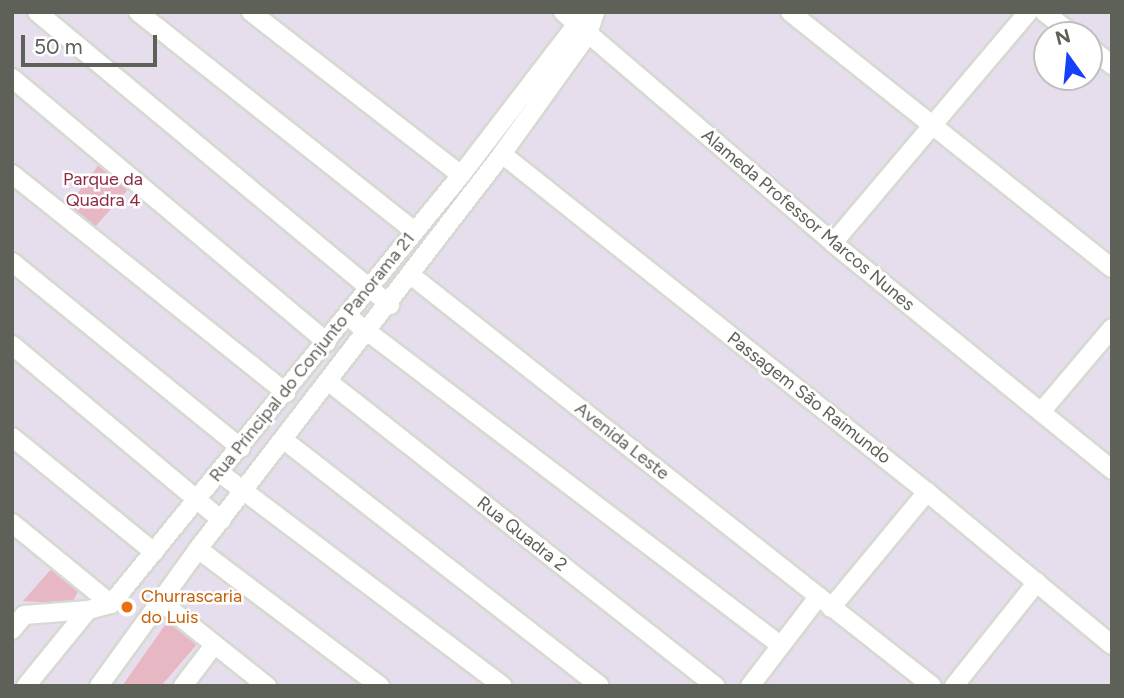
<!DOCTYPE html>
<html>
<head>
<meta charset="utf-8">
<style>
  body { margin:0 }
  #map { position:relative; width:1124px; height:698px; overflow:hidden; background:#e6deed; font-family:Figtree,sans-serif }
  div>[style] { position:absolute }
  .green>* { inset:0; background:#e8b7c4 }
  .roads { filter:drop-shadow(2px 0 #d7dad2) drop-shadow(-2px 0 #d7dad2) drop-shadow(0 2px #d7dad2) drop-shadow(0 -2px #d7dad2) }
  .street>* { height:18px; margin:-9px; padding:0 9px; transform-origin:9px; border-radius:9px; background:#fff }
  .dots>* { width:19px; height:19px; translate:-50% -50%; box-sizing:border-box; border:4px solid #fff; border-radius:50% }
  span { translate:-50% -50%; white-space:nowrap; text-align:center; line-height:1.15; -webkit-text-stroke:5px #fff; paint-order:stroke }
  .park-label { font-size:18px; color:#8c2c41 }
  .street-label { font-size:18px; color:#5e6157 }
  .food-label { font-size:18px; color:#c56008 }
  .left { translate:0 -50%; text-align:left }
  .frame { position:absolute; inset:0; border:14px solid #5e6157; pointer-events:none }
  .north { position:absolute; left:1033px; top:21px; width:70px; height:70px; box-sizing:border-box; background:#fff; border:2px solid #bfc0bc; border-radius:50%; rotate:345deg; font-size:19px; font-weight:700; line-height:28px; text-align:center; color:#5e6157 }
  .north::after { content:''; display:block; margin:auto; width:24px; height:32px; background:#1540fc; clip-path:polygon(50% 0,100% 100%,50% 72%,0 100%) }
  .scale { position:absolute; left:21px; top:35px; width:136px; height:32px; box-sizing:border-box; border:4px solid #5e6157; border-top:0; padding-left:9px; font-size:21px; line-height:24px; white-space:nowrap; color:#5e6157; -webkit-text-stroke:5px #fff; paint-order:stroke }
</style>
</head>
<body>
<div id="map">
  <div class="green">
    <i style="clip-path:polygon(100px 163px,131px 186px,95px 227px,68px 206px)"></i>
    <i style="clip-path:polygon(52px 568px,78px 592px,71px 604px,23px 601px)"></i>
    <i style="clip-path:polygon(168px 621px,198px 643px,161px 686px,122px 686px)"></i>
  </div>
  <div class="roads">
    <div class="street">
      <i style="left:37px;top:12px;width:459px;rotate:39.7deg"></i>
      <i style="left:138px;top:12px;width:352px;rotate:38.4deg"></i>
      <i style="left:251px;top:12px;width:266px;rotate:37.8deg"></i>
      <i style="left:563px;top:12px;width:355px;rotate:40.5deg"></i>
      <i style="left:833px;top:243px;width:360px;rotate:39.1deg"></i>
      <i style="left:790px;top:12px;width:411px;rotate:38.5deg"></i>
      <i style="left:1044px;top:12px;width:37px;rotate:38deg"></i>
      <i style="left:1089px;top:47px;width:29px;rotate:38deg"></i>
      <i style="left:12px;top:78px;width:411px;rotate:40deg"></i>
      <i style="left:502px;top:154px;width:543px;rotate:38.5deg"></i>
      <i style="left:927px;top:492px;width:240px;rotate:39.6deg"></i>
      <i style="left:12px;top:174px;width:351px;rotate:38.6deg"></i>
      <i style="left:833px;top:243px;width:302px;rotate:-49.8deg"></i>
      <i style="left:12px;top:262px;width:295px;rotate:39.1deg"></i>
      <i style="left:412px;top:276px;width:662px;rotate:38.25deg"></i>
      <i style="left:347px;top:316px;width:544px;rotate:37.23deg"></i>
      <i style="left:12px;top:345px;width:273px;rotate:39.9deg"></i>
      <i style="left:329px;top:382px;width:492px;rotate:38.2deg"></i>
      <i style="left:1041px;top:412px;width:110px;rotate:-49.8deg"></i>
      <i style="left:12px;top:437px;width:183px;rotate:39deg"></i>
      <i style="left:284px;top:440px;width:400px;rotate:37.9deg"></i>
      <i style="left:220px;top:473px;width:354px;rotate:37deg"></i>
      <i style="left:12px;top:523px;width:128px;rotate:39.3deg"></i>
      <i style="left:198px;top:549px;width:228px;rotate:37deg"></i>
      <i style="left:160px;top:601px;width:137px;rotate:38.5deg"></i>
      <i style="left:831px;top:608px;width:151px;rotate:-50.4deg"></i>
      <i style="left:12px;top:630px;width:19px;rotate:-51deg"></i>
      <i style="left:24px;top:615px;width:64px;rotate:-4.5deg"></i>
      <i style="left:26px;top:686px;width:98px;rotate:-50.8deg"></i>
      <i style="left:88px;top:610px;width:24px;rotate:-15deg"></i>
      <i style="left:111px;top:604px;width:554px;rotate:-50.79deg"></i>
      <i style="left:461px;top:175px;width:190px;rotate:-52.5deg"></i>
      <i style="left:577px;top:24px;width:14px;rotate:-21deg"></i>
      <i style="left:99px;top:686px;width:169px;rotate:-54.1deg"></i>
      <i style="left:198px;top:549px;width:498px;rotate:-52.4deg"></i>
      <i style="left:502px;top:154px;width:148px;rotate:-54.4deg"></i>
      <i style="left:588px;top:34px;width:23px;rotate:-72deg"></i>
      <i style="left:183px;top:686px;width:51px;rotate:-52.9deg"></i>
      <i style="left:750px;top:686px;width:113px;rotate:-52.5deg"></i>
      <i style="left:954px;top:686px;width:133px;rotate:-51.4deg"></i>
    </div>
  </div>
  <div class="dots">
    <i style="left:127px;top:607px;background:#e8710a"></i>
  </div>
  <div class="park-label">
    <span style="left:103px;top:190px">Parque da<br>Quadra 4</span>
  </div>
  <div class="street-label">
    <span style="left:808px;top:220px;rotate:40deg">Alameda Professor Marcos Nunes</span>
    <span style="left:312px;top:357px;rotate:-51deg">Rua Principal do Conjunto Panorama 21</span>
    <span style="left:809px;top:398px;rotate:38deg">Passagem São Raimundo</span>
    <span style="left:622px;top:441px;rotate:38deg">Avenida Leste</span>
    <span style="left:522px;top:534px;rotate:38deg">Rua Quadra 2</span>
  </div>
  <div class="food-label">
    <span class="left" style="left:141px;top:607px">Churrascaria<br>do Luis</span>
  </div>
  <div class="frame"></div>
  <div class="north">N</div>
  <div class="scale">50 m</div>
</div>
</body>
</html>
